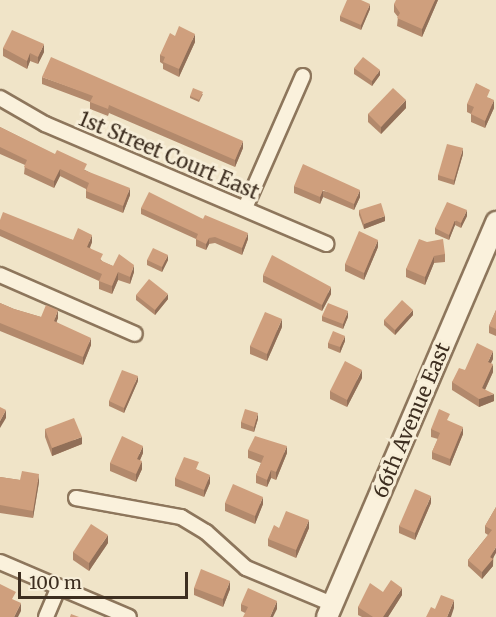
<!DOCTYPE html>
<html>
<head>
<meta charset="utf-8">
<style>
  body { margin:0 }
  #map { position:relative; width:496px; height:617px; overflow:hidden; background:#f0e4c8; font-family:Merriweather,serif }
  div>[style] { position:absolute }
  .roads { filter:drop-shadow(2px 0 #8d765c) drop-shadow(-2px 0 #8d765c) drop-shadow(0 2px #8d765c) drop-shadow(0 -2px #8d765c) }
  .street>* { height:14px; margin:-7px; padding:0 7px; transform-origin:7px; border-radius:7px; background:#faf1dc }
  .secondary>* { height:20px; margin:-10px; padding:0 10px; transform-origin:10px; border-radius:10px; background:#faf1dc }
  .wall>* { inset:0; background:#b2896c }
  .shaded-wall>* { inset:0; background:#916f58 }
  .building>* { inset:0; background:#cf9f7d }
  span { translate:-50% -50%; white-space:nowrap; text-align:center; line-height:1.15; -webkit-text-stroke:6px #f7eed8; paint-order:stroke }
  .street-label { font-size:20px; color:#3d2e20 }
  .scale { position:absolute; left:18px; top:572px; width:170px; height:27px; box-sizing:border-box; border:3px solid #3d2e20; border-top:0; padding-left:8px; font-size:18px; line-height:21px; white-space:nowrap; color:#3d2e20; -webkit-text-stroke:4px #f7eed8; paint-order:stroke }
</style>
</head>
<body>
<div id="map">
  <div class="roads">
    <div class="street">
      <i style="left:0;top:98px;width:52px;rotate:30deg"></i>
      <i style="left:45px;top:124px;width:306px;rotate:23.1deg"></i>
      <i style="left:245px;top:208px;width:144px;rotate:-66.3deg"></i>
      <i style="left:0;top:275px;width:147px;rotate:23.6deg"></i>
      <i style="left:76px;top:498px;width:107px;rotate:10.3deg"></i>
      <i style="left:181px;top:517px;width:29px;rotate:31deg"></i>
      <i style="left:206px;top:532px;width:54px;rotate:42deg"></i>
      <i style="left:246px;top:568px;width:93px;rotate:22.7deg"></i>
      <i style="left:0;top:562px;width:140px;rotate:23.1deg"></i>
      <i style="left:46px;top:617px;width:33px;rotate:-67deg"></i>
    </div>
    <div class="secondary">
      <i style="left:327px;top:617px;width:430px;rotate:-66.8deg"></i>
    </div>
  </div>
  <div class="wall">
    <i style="clip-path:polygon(438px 0,422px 37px,397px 26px,398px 17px,394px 12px,394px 4px)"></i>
    <i style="clip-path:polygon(370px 9px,361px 30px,340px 21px,340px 16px)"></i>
    <i style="clip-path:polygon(175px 36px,195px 42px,179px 77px,163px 69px,163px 64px,160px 62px,160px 55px)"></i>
    <i style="clip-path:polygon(3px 48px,44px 52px,38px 64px,30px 61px,27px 69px,3px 56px)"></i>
    <i style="clip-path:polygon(354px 68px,380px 75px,372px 86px,354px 74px)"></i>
    <i style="clip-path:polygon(42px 77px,243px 148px,235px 167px,109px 113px,108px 116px,90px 109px,90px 102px,42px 84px)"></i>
    <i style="clip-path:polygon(203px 94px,199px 102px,190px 98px,190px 96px)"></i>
    <i style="clip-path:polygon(490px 98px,494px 108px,485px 128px,471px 122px,471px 114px,467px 112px,467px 104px)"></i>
    <i style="clip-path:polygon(406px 108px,381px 134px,368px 122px,368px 114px)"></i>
    <i style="clip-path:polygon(0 127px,87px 171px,130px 195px,123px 213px,86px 198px,86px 189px,60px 176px,54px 188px,24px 174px,25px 165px,0 154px)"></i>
    <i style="clip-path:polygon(463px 154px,454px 185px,438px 180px,438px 175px)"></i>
    <i style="clip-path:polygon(294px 186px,360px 197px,354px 210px,323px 197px,320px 204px,294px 193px)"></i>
    <i style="clip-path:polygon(141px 208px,203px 219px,248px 239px,242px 255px,215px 243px,209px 244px,206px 250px,196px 246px,196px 239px,141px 214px)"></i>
    <i style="clip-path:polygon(359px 210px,385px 221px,364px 229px,359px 215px)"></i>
    <i style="clip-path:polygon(467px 216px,461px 228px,455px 225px,449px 240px,435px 234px,435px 228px)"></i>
    <i style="clip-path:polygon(0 220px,73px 240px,92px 242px,90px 248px,103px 262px,113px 266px,134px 272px,130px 284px,118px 280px,112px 294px,99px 289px,99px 281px,0 236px)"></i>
    <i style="clip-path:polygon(427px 242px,445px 254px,445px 262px,434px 263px,425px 285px,406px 277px,406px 269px)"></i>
    <i style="clip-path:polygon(378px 247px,364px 280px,345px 271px,345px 264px)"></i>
    <i style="clip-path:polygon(147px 260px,168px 260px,162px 272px,147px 265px)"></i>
    <i style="clip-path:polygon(263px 275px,331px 294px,322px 311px,263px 282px)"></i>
    <i style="clip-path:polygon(136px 295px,168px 299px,155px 315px,136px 300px)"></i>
    <i style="clip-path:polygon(0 303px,14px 309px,41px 317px,58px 318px,56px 322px,91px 345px,83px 365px,0 331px)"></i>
    <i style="clip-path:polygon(496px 310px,496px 336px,489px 333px,489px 326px)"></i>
    <i style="clip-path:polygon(413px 315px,395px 335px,384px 325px,384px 320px)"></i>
    <i style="clip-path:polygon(322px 316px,348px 317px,343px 329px,322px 321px)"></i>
    <i style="clip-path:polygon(282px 327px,267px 361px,250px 354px,250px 346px)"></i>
    <i style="clip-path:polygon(345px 341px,340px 353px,328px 348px,328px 343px)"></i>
    <i style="clip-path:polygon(493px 359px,491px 363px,493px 372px,485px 390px,494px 401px,479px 407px,452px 390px,452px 382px,465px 370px)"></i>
    <i style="clip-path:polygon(362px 378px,347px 407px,330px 399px,330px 391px)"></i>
    <i style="clip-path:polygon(138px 381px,124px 413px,109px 406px,109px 401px)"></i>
    <i style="clip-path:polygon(258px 419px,254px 432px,241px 428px,241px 422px)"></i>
    <i style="clip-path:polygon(450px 422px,463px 434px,450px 466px,432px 459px,432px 452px,438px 439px,431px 437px,431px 429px)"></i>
    <i style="clip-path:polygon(45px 429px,82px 444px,52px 456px,45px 437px)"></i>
    <i style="clip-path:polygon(248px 450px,287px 453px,276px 480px,271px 478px,267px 487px,256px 483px,256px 475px,261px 463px,248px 458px)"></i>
    <i style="clip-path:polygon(143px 453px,140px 460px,142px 469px,136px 482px,110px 471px,110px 463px)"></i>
    <i style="clip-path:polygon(198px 470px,210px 483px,204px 497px,175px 486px,175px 478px)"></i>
    <i style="clip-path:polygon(0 477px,20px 480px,39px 482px,33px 518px,0 513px)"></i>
    <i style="clip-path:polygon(225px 503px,263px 504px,255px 524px,225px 511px)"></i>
    <i style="clip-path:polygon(431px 503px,415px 540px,399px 533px,399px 526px)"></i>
    <i style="clip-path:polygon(496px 507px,493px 566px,482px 579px,468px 566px,468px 560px,488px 535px,485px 533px,485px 526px)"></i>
    <i style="clip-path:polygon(279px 528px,309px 528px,296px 558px,268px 546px,268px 539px)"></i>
    <i style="clip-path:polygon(108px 543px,89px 571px,73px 560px,73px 552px)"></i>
    <i style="clip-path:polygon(194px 588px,230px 589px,223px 607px,194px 595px)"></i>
    <i style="clip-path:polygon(383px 592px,402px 595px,388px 617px,362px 617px,358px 615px,358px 607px)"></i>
    <i style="clip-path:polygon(241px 604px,277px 609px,245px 613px,241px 611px)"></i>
  </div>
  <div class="shaded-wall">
    <i style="clip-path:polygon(435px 0,438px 0,422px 37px,422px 29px)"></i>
    <i style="clip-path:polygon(370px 4px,370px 9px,361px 30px,361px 25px)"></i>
    <i style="clip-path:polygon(195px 34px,195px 42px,179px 77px,179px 69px)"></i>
    <i style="clip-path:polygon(44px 44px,44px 52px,38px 64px,38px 57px)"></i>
    <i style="clip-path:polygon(30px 53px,30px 61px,27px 69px,27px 61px)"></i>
    <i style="clip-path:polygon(380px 70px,380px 75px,372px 86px,372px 81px)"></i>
    <i style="clip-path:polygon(406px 100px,406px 108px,381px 134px,381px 127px)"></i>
    <i style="clip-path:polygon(494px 100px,494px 108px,485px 128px,485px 121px)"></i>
    <i style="clip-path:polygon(243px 141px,243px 148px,235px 167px,235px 160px)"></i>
    <i style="clip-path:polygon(463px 148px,463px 154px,454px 185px,454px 180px)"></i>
    <i style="clip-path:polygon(60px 169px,60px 176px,54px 188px,54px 181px)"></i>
    <i style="clip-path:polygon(130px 188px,130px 195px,123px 213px,123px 206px)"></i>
    <i style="clip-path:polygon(323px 190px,323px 197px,320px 204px,320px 197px)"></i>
    <i style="clip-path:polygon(360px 190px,360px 197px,354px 210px,354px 204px)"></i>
    <i style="clip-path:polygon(467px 210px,467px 216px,461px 228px,461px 223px)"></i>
    <i style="clip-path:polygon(385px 216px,385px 221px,364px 229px,364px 224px)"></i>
    <i style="clip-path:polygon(455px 220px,455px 225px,449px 240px,449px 235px)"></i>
    <i style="clip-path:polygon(248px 233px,248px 239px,242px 255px,242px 248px)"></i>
    <i style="clip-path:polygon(92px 235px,92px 242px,87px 254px,87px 247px)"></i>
    <i style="clip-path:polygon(209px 238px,209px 244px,206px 250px,206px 244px)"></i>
    <i style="clip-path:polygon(378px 240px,378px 247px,364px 280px,364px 273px)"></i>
    <i style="clip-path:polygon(168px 255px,168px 260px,162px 272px,162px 267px)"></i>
    <i style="clip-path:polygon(434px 256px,434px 263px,425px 285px,425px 277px)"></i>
    <i style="clip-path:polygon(134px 265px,134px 272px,130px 284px,130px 277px)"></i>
    <i style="clip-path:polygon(118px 272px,118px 280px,112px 294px,112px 286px)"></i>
    <i style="clip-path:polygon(331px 287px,331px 294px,322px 311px,322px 305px)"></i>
    <i style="clip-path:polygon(168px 294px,168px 299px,155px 315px,155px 310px)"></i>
    <i style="clip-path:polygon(58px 310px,58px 318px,54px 329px,54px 321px)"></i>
    <i style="clip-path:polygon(413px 310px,413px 315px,395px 335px,395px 330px)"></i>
    <i style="clip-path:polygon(348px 311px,348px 317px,343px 329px,343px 324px)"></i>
    <i style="clip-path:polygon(282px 319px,282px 327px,267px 361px,267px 354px)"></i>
    <i style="clip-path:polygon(345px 336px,345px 341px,340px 353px,340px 347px)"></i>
    <i style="clip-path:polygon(91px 338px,91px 345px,83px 365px,83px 357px)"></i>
    <i style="clip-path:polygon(493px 351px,493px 359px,488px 369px,488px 362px)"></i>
    <i style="clip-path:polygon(493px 364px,493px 372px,482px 396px,482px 388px)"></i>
    <i style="clip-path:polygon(362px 370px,362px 378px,347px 407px,347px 400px)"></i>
    <i style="clip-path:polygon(138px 376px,138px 381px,124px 413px,124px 408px)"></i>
    <i style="clip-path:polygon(494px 394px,494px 401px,479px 407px,479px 399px)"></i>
    <i style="clip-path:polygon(6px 410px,6px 418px,0 428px,0 421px)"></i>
    <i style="clip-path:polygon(258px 413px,258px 419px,254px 432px,254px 427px)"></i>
    <i style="clip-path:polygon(463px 427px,463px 434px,450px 466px,450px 459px)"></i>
    <i style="clip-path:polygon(82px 437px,82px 444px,52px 456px,52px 448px)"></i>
    <i style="clip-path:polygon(143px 446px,143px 453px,137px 467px,137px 459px)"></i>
    <i style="clip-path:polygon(287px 446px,287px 453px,276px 480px,276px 472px)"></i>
    <i style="clip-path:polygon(142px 461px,142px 469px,136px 482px,136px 474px)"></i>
    <i style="clip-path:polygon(271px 470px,271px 478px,267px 487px,267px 480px)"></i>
    <i style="clip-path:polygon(39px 474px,39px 482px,33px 518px,33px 511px)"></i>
    <i style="clip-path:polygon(210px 475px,210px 483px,204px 497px,204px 490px)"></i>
    <i style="clip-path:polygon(431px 496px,431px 503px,415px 540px,415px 533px)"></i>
    <i style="clip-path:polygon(263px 497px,263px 504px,255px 524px,255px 516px)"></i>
    <i style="clip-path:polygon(309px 520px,309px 528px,296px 558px,296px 550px)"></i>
    <i style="clip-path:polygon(108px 535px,108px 543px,89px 571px,89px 563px)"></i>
    <i style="clip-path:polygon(496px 547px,496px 553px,492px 560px,493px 559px,493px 566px,482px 579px,482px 572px)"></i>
    <i style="clip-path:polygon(230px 581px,230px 589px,223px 607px,223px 599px)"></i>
    <i style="clip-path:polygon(402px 588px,402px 595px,388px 617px,383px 617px)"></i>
    <i style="clip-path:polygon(454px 600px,454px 608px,451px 617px,447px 617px)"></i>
    <i style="clip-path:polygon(277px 601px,277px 609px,273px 617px,270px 617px)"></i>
    <i style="clip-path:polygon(21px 603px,21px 611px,18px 617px,14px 617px)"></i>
  </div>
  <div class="building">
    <i style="clip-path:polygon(347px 0,361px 0,370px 4px,361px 25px,340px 16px)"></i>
    <i style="clip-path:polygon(396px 0,435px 0,422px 29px,397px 18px,400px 13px,394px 4px)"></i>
    <i style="clip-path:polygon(179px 26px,195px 34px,179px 69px,163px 62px,165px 57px,160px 55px,170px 33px,175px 36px)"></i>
    <i style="clip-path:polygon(12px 30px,44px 44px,38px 57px,30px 53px,27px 61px,3px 48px)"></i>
    <i style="clip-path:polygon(51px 57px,243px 141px,235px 160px,109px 105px,108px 109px,90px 102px,93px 96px,42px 77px)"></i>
    <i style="clip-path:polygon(363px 57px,380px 70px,372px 81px,354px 68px)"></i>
    <i style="clip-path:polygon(476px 83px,490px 90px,487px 97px,494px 100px,485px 121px,471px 114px,474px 107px,467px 104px)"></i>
    <i style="clip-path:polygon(193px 88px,203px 92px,199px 100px,190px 96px)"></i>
    <i style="clip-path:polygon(393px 88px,406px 100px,381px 127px,368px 114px)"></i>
    <i style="clip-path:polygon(0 127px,55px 154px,57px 150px,87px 164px,84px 170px,130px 188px,123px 206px,86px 191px,89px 183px,60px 169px,54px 181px,24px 167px,27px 160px,0 147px)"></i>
    <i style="clip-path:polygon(447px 144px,463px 148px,454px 180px,438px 175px)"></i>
    <i style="clip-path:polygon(303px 164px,360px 190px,354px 204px,323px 190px,320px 197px,294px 186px)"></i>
    <i style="clip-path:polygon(149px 192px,203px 219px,205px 215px,248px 233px,242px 248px,215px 237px,209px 238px,206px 244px,196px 239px,198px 234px,141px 208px)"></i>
    <i style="clip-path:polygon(447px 202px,467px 210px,461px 223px,455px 220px,449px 235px,435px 228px)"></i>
    <i style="clip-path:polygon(381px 203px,385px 216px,364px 224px,359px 210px)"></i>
    <i style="clip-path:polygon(3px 212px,73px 240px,78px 228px,92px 235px,87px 247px,103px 254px,100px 260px,113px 266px,119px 254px,134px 265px,130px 277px,118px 272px,112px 286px,99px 281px,102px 274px,0 229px,0 220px)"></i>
    <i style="clip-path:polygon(359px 231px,378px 240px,364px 273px,345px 264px)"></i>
    <i style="clip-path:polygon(419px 239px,427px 242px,443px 239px,445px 254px,434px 256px,425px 277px,406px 269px)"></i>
    <i style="clip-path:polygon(153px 248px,168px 255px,162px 267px,147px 260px)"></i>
    <i style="clip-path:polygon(272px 255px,331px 287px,322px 305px,263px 275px)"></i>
    <i style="clip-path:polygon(149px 279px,168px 294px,155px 310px,136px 295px)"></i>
    <i style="clip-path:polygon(402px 300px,413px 310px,395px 330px,384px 320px)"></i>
    <i style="clip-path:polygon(0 303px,14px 309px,41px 317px,46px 305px,58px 310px,54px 321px,91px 338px,83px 357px,0 323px)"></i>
    <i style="clip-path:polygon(328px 303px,348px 311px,343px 324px,322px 316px)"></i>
    <i style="clip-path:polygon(496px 310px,496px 329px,489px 326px)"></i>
    <i style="clip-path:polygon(265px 312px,282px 319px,267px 354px,250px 346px)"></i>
    <i style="clip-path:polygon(333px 331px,345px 336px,340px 347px,328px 343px)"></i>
    <i style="clip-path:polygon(477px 343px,493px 351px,488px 362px,493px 364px,482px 388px,494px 394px,479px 399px,452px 382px,459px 368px,465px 370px)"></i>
    <i style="clip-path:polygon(345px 361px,362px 370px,347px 400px,330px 391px)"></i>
    <i style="clip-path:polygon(122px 370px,138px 376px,124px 408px,109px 401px)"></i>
    <i style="clip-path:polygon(0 407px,6px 410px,0 421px)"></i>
    <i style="clip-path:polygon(245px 409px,258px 413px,254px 427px,241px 422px)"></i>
    <i style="clip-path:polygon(439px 409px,450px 414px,447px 420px,463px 427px,450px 459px,432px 452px,440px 433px,431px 429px)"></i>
    <i style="clip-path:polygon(74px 418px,82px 437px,52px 448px,45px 429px)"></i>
    <i style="clip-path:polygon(122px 436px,143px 446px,137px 459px,142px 461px,136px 474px,110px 463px)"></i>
    <i style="clip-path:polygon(255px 436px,287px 446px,276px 472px,271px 470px,267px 480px,256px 475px,264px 456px,248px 450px)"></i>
    <i style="clip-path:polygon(184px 457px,199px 462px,196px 469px,210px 475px,204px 490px,175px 478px)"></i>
    <i style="clip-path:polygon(22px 471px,39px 474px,33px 511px,0 505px,0 477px,20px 480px)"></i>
    <i style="clip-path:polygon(233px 484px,263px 497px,255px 516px,225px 503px)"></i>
    <i style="clip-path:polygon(415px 489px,431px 496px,415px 533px,399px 526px)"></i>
    <i style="clip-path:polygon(496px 507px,496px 547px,490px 557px,493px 559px,482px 572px,468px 560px,492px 530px,485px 526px)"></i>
    <i style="clip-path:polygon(286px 511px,309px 520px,296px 550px,268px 539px,274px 525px,279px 528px)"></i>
    <i style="clip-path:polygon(91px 524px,108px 535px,89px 563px,73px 552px)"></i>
    <i style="clip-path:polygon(201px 569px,230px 581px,223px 599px,194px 588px)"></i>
    <i style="clip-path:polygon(391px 580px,402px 588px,383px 617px,373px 617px,358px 607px,370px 583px,383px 592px)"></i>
    <i style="clip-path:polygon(0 584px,16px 592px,12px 599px,21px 603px,14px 617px,0 617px)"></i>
    <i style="clip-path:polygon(248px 588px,277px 601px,270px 617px,243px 617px,248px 607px,241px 604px)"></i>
    <i style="clip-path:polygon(441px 595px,454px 600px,447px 617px,426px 617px,431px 607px,435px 609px)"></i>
    <i style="clip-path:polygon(71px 614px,79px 617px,70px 617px)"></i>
  </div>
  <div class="street-label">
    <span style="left:169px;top:155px;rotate:23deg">1st Street Court East</span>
    <span style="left:411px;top:420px;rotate:-67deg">66th Avenue East</span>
  </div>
  <div class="scale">100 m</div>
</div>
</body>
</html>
